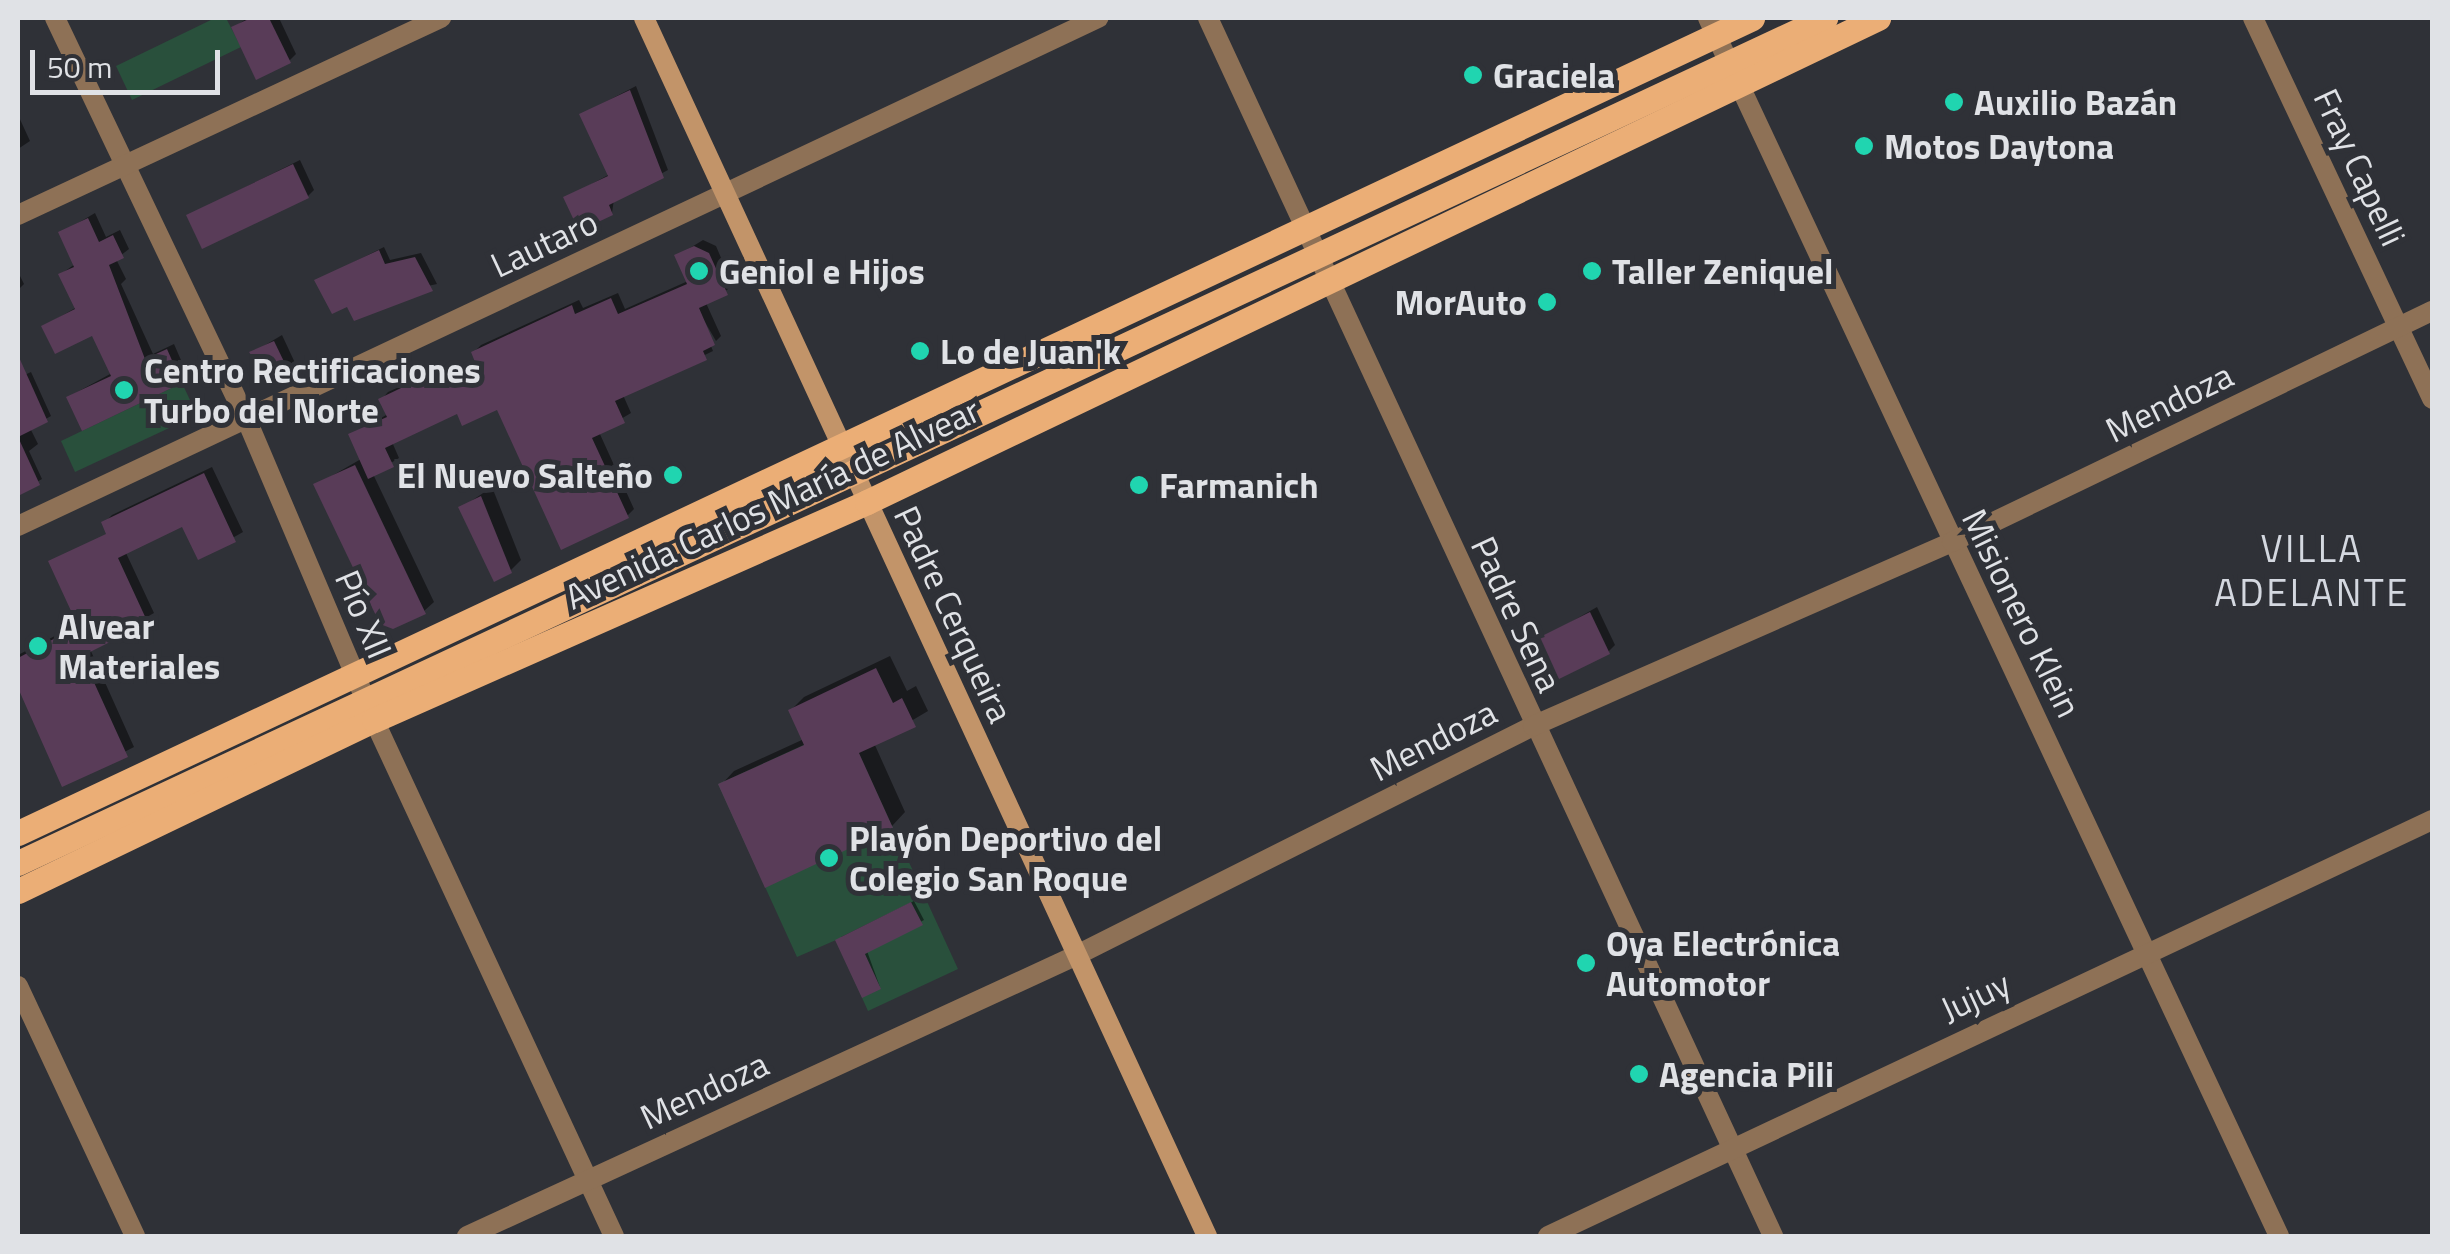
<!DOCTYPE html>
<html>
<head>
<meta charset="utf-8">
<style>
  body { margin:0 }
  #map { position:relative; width:2450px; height:1254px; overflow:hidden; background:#2f3137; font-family:"Titillium Web",sans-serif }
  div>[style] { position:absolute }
  .green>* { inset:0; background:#29503c }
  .shadow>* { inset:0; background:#0007 }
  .building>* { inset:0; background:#593c58 }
  .street>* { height:20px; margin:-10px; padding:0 10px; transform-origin:10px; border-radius:10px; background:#8e7156 }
  .secondary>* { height:20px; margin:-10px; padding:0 10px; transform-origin:10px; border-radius:10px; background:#c29469 }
  .primary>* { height:25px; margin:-12.5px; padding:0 12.5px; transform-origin:12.5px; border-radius:12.5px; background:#ebae76 }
  .dots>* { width:28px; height:28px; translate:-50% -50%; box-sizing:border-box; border:5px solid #2f3137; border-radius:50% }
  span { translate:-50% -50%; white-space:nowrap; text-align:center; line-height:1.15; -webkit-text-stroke:10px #2f3137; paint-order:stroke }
  .poi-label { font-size:35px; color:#e0e2e6; font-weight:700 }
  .left { translate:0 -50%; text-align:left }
  .right { translate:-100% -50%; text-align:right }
  .street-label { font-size:35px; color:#e0e2e6 }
  .neighbourhood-label { font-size:38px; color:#d4d8e0; letter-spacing:2.5px }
  .frame { position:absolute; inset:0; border:20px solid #e0e2e6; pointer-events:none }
  .scale { position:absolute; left:30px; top:50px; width:190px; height:45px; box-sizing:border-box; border:5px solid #e0e2e6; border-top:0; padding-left:12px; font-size:30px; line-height:35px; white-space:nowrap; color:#e0e2e6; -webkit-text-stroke:8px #2f3137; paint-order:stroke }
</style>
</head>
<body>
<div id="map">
  <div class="green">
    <i style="clip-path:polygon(215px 18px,226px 18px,241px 47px,132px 100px,116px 66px)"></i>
    <i style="clip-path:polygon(182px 383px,197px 415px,75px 472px,61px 441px)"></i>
    <i style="clip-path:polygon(846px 725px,958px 969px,868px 1011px,836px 940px,797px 957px,718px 784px)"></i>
  </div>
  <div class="shadow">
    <i style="clip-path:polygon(247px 18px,279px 18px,296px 54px,289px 61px,234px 28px)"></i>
    <i style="clip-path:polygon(636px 86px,668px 170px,614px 199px,612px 213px,566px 198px,610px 174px,582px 114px)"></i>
    <i style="clip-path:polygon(18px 115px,30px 141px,18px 149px)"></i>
    <i style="clip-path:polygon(300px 160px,314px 190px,308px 196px,189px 215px)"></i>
    <i style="clip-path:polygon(95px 213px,106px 237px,120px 230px,129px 249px,116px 259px,126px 279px,121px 284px,153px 354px,174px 344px,187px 374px,181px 381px,68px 397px,112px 373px,94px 333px,44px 326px,77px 307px,61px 274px,75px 264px,61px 233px)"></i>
    <i style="clip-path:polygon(703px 240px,716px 246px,733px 286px,706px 303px,721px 336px,716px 341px,691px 298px,713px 351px,623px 395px,631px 413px,599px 432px,634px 509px,627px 516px,499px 407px,458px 410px,392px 442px,399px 458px,373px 474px,434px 602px,424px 611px,316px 485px,361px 459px,351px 435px,388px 414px,381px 400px,388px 392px,430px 373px,433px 379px,447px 373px,450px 378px,479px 364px,474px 352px,481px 345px,579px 300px,583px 308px,618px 293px,625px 309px,688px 281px,677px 256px)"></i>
    <i style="clip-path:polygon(384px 247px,390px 260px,421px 253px,437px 284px,348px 303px,318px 280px)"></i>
    <i style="clip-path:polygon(18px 272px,24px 284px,18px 290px)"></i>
    <i style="clip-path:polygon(282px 335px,296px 365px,289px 372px,260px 369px,252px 353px)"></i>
    <i style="clip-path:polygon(31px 372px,51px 416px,30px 428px,38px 444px,29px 451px,42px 479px,18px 493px,18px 378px)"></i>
    <i style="clip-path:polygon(212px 467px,243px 532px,199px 557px,183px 524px,126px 553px,154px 613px,90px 649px,134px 747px,63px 784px,18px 682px,18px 655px,80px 623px,51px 562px,119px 531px,104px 523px,112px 515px)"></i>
    <i style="clip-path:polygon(492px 487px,521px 560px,510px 571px,461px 508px)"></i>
    <i style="clip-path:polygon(1597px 607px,1615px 645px,1608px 652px,1543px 638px)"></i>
    <i style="clip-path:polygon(890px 656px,907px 691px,916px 686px,928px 711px,874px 743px,905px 812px,892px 826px,721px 785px,734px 771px,804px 739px,791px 710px,804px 697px)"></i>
    <i style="clip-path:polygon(914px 901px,924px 920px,867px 951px,880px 987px,841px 937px)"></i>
  </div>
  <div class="building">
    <i style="clip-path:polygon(251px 18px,269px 18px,291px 63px,256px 80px,231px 27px)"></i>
    <i style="clip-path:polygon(630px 90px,664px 178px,609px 205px,613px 215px,579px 231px,563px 197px,608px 176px,579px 114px)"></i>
    <i style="clip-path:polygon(293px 164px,309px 198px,202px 249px,186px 215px)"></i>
    <i style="clip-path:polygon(88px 218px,99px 242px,113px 235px,124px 258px,109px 265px,145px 359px,167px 349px,182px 383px,82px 431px,66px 397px,111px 376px,92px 336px,55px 354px,41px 326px,75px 309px,58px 274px,74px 267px,58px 232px)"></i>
    <i style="clip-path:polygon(694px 246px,709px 253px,728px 295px,699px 308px,715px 345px,703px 351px,707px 360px,615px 401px,625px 423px,592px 438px,629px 518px,561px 550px,497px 410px,462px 426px,457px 414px,385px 448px,394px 467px,368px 479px,348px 434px,387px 417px,378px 399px,422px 378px,425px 385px,440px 378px,442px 383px,477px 367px,471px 352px,572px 305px,575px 314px,611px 298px,618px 314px,687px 284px,674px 255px)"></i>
    <i style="clip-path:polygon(379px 250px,385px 264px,415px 257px,433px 291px,354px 321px,347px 307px,332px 314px,314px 280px)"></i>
    <i style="clip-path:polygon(274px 341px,290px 374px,270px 383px,249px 352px)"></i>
    <i style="clip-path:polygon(18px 355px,48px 422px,18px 437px)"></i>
    <i style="clip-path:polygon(18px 437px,40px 485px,18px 496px)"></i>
    <i style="clip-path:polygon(355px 465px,426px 614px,393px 629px,380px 624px,313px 484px)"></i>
    <i style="clip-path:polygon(204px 473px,236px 542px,198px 560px,182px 527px,118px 558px,148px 623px,82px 656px,128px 757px,62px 787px,18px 688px,18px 658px,78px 626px,48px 561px,106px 534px,101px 522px)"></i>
    <i style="clip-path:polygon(481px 496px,512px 573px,494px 582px,458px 507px)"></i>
    <i style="clip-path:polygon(1590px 612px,1610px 654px,1559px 679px,1540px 637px)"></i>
    <i style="clip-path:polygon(876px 668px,893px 703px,902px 698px,916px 727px,859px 753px,893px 828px,765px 888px,718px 784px,804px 745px,788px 710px)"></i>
    <i style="clip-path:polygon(911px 902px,923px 925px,865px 954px,881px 989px,862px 998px,835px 940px)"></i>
  </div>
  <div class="street">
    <i style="left:55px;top:18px;width:443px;rotate:64.5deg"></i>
    <i style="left:246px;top:418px;width:328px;rotate:67deg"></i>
    <i style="left:374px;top:720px;width:569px;rotate:65.06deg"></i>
    <i style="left:1208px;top:18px;width:1343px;rotate:65.11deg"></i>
    <i style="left:1708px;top:18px;width:1345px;rotate:64.88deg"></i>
    <i style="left:2253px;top:18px;width:421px;rotate:64.8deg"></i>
    <i style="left:18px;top:215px;width:467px;rotate:-25deg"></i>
    <i style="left:18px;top:526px;width:1194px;rotate:-25.19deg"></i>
    <i style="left:18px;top:986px;width:276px;rotate:64.9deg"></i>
    <i style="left:467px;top:1236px;width:672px;rotate:-24.73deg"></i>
    <i style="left:1077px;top:955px;width:510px;rotate:-26.67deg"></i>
    <i style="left:1533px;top:726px;width:458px;rotate:-23.7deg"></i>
    <i style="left:1952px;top:542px;width:533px;rotate:-25.7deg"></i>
    <i style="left:1548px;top:1236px;width:977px;rotate:-25.2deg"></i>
  </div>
  <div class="secondary">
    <i style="left:644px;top:18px;width:1342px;rotate:65.19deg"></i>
  </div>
  <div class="primary">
    <i style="left:18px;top:833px;width:1916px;rotate:-25.17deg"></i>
    <i style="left:18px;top:863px;width:1995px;rotate:-25.06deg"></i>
    <i style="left:18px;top:891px;width:395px;rotate:-25.7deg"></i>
    <i style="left:374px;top:720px;width:539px;rotate:-23.85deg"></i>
    <i style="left:867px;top:502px;width:1121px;rotate:-25.58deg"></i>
  </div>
  <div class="dots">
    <i style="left:1473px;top:75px;background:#20d5b0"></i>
    <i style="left:1954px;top:102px;background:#20d5b0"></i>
    <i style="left:1864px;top:146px;background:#20d5b0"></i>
    <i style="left:699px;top:271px;background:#20d5b0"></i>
    <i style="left:1592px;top:271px;background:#20d5b0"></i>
    <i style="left:1547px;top:302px;background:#20d5b0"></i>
    <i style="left:920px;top:351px;background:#20d5b0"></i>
    <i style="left:124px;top:390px;background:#20d5b0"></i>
    <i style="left:673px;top:475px;background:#20d5b0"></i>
    <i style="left:1139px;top:485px;background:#20d5b0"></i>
    <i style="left:38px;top:646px;background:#20d5b0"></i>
    <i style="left:829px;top:858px;background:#20d5b0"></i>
    <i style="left:1586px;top:963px;background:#20d5b0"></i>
    <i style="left:1639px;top:1074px;background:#20d5b0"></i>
  </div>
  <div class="poi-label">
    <span class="left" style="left:1493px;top:75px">Graciela</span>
    <span class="left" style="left:1974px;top:102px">Auxilio Bazán</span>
    <span class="left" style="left:1884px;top:146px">Motos Daytona</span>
    <span class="left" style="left:719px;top:271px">Geniol e Hijos</span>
    <span class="left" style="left:1612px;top:271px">Taller Zeniquel</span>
    <span class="right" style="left:1527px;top:302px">MorAuto</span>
    <span class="left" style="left:940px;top:351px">Lo de Juan'k</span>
    <span class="left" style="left:144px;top:390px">Centro Rectificaciones<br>Turbo del Norte</span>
    <span class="right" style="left:653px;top:475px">El Nuevo Salteño</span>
    <span class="left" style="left:1159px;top:485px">Farmanich</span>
    <span class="left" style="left:58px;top:646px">Alvear<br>Materiales</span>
    <span class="left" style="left:849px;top:858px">Playón Deportivo del<br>Colegio San Roque</span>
    <span class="left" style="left:1606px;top:963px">Oya Electrónica<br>Automotor</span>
    <span class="left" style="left:1659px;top:1074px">Agencia Pili</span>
  </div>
  <div class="street-label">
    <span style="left:2360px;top:167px;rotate:65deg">Fray Capelli</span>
    <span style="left:544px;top:243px;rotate:-25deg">Lautaro</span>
    <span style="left:2169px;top:402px;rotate:-26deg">Mendoza</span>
    <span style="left:772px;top:503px;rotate:-25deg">Avenida Carlos María de Alvear</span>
    <span style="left:2022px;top:613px;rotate:64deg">Misionero Klein</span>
    <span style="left:364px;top:614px;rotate:67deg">Pío XII</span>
    <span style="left:954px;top:614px;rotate:65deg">Padre Cerqueira</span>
    <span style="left:1517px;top:614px;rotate:65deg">Padre Sena</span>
    <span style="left:1433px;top:740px;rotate:-27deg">Mendoza</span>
    <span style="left:1975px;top:996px;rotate:-25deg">Jujuy</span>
    <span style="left:704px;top:1090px;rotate:-25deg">Mendoza</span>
  </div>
  <div class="neighbourhood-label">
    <span style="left:2312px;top:571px">VILLA<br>ADELANTE</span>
  </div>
  <div class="frame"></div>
  <div class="scale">50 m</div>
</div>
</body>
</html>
